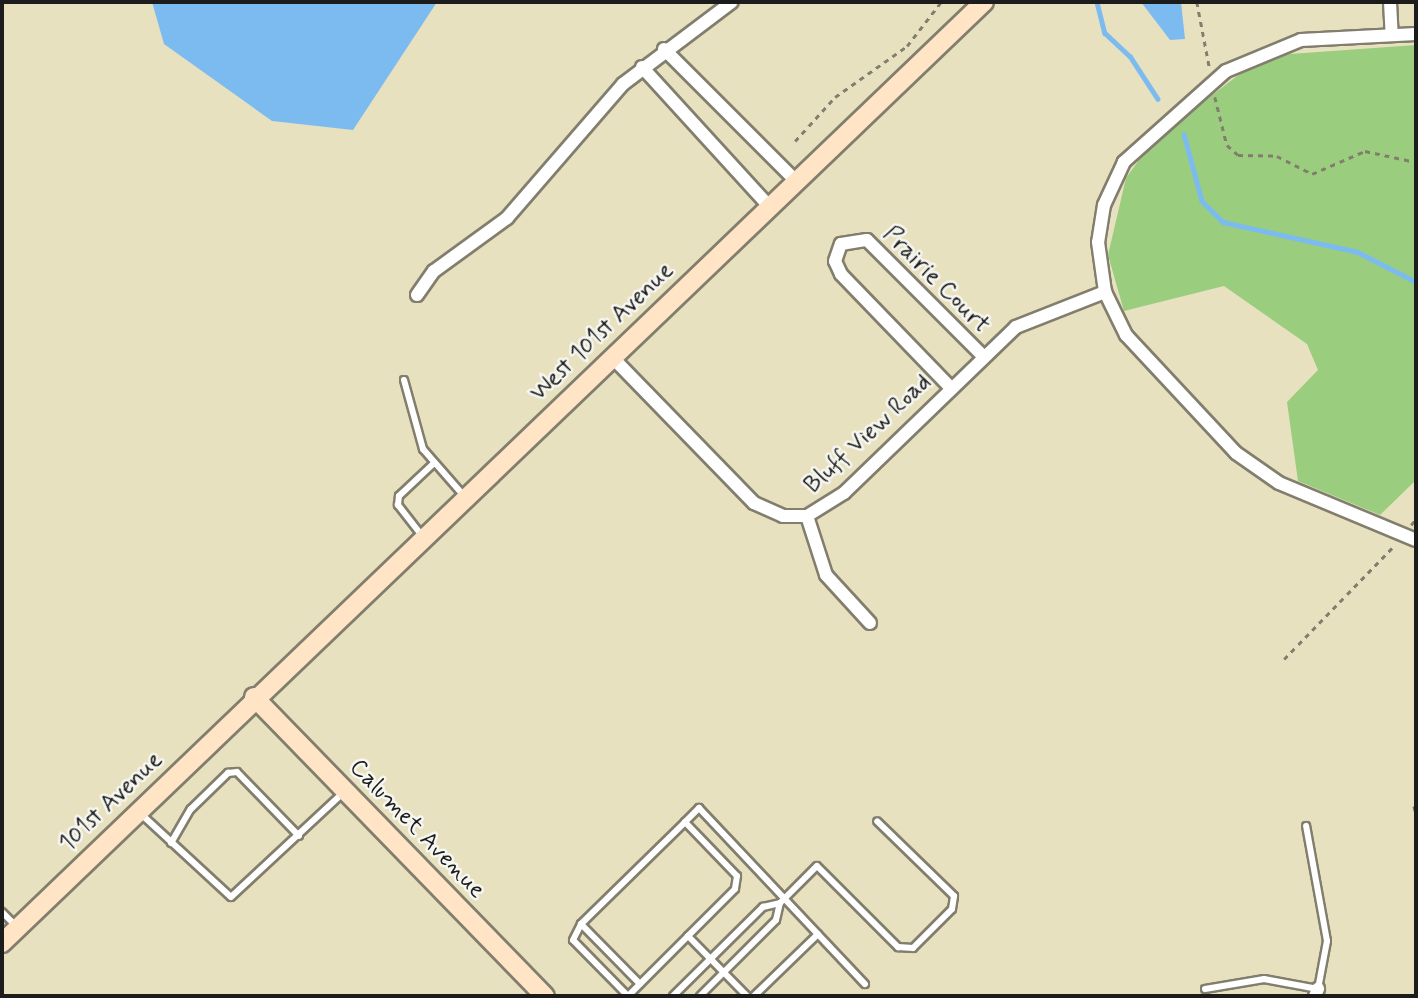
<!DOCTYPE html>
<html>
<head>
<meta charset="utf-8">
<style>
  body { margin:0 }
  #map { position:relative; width:1418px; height:998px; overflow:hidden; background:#e8e1bf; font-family:Mynerve,sans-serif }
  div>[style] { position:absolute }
  .green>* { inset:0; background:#9acd7e }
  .water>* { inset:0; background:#7cbbf0 }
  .stream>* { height:4.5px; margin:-2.25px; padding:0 2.25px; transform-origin:2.25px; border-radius:2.25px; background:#7cbbf0 }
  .path>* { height:2.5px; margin-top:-1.25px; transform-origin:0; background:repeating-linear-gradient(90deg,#827e6e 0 5px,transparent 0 10px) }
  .roads { filter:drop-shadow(2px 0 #827e6e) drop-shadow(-2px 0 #827e6e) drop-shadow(0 2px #827e6e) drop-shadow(0 -2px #827e6e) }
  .lane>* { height:6px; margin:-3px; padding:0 3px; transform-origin:3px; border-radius:3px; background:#fff }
  .street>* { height:12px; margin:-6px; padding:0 6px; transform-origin:6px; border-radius:6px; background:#fff }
  .secondary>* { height:18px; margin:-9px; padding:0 9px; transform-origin:9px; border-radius:9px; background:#ffe4c6 }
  span { translate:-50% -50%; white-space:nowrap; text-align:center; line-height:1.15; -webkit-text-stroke:5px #f6f6f2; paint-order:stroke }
  .street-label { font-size:24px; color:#1c1c1c }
  .frame { position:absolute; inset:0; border:4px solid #1c1c1c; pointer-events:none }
</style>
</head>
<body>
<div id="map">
  <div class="green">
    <i style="clip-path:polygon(1416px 45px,1416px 480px,1380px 515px,1298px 481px,1287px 402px,1318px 370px,1307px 344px,1224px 286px,1124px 311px,1108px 255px,1126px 178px,1152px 142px,1237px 76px,1276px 55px)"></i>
  </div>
  <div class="water">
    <i style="clip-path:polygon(152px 2px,437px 2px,353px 130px,272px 121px,164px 44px)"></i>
    <i style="clip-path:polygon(1141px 2px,1181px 2px,1185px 39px,1170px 40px)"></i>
  </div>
  <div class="stream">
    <i style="left:1097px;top:2px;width:32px;rotate:76deg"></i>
    <i style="left:1105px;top:33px;width:34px;rotate:43deg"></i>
    <i style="left:1130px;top:56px;width:51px;rotate:56.9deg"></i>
    <i style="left:1184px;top:134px;width:69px;rotate:75deg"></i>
    <i style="left:1202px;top:201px;width:30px;rotate:45deg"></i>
    <i style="left:1223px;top:222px;width:138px;rotate:12.5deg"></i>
    <i style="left:1358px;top:252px;width:65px;rotate:27.3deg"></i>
  </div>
  <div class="path">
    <i style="left:1197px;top:2px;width:69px;rotate:79.2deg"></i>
    <i style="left:1215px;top:97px;width:49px;rotate:76deg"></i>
    <i style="left:1227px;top:145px;width:15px;rotate:42deg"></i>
    <i style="left:1238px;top:155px;width:39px;rotate:1deg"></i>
    <i style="left:1277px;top:156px;width:39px;rotate:27deg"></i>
    <i style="left:1312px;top:174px;width:58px;rotate:-23.5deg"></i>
    <i style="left:1365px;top:151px;width:52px;rotate:12.2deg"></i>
    <i style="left:795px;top:141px;width:59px;rotate:-47.7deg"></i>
    <i style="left:835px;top:97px;width:88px;rotate:-35.3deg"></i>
    <i style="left:907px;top:46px;width:56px;rotate:-52.3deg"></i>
    <i style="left:1411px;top:525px;width:8px;rotate:-50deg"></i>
    <i style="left:1284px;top:659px;width:158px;rotate:-45.8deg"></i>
    <i style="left:1414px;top:806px;width:7px;rotate:74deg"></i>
  </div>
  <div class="roads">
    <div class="lane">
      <i style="left:404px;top:380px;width:72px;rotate:74.6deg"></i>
      <i style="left:423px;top:449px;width:64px;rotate:48.8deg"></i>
      <i style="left:423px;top:537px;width:41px;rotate:-128deg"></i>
      <i style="left:398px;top:505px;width:9px;rotate:-84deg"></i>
      <i style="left:399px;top:496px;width:48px;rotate:-43.3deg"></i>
      <i style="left:141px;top:814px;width:122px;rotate:42.7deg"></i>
      <i style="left:231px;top:897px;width:156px;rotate:-42.9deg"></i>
      <i style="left:685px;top:822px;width:20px;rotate:-45deg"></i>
      <i style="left:699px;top:808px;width:242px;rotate:46.7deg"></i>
      <i style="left:171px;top:843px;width:39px;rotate:-60deg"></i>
      <i style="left:191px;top:809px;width:52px;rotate:-44.2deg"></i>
      <i style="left:228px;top:773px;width:9px;rotate:-6deg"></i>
      <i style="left:237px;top:772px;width:89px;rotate:45.9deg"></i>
      <i style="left:2px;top:912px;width:23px;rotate:45deg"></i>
      <i style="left:581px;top:924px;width:84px;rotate:45.5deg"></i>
      <i style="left:688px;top:936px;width:85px;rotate:135deg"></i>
      <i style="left:628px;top:996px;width:78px;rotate:-134.5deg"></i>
      <i style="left:573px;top:940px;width:18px;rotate:-63deg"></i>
      <i style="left:581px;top:924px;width:146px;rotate:-44.4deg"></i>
      <i style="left:685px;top:822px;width:75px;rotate:46.1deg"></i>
      <i style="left:737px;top:876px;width:13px;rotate:99deg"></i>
      <i style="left:735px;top:889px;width:66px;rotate:135deg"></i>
      <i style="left:688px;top:936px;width:84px;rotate:45.5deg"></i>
      <i style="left:1205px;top:989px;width:60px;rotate:-9.6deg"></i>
      <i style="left:1264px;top:979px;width:55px;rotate:10.5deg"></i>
      <i style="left:1318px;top:989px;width:49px;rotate:-79.4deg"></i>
      <i style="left:1327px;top:941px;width:117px;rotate:-100.3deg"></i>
      <i style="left:673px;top:996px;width:127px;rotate:-44.7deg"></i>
      <i style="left:763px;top:907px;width:17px;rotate:-13deg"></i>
      <i style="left:780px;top:903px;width:52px;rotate:-45deg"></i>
      <i style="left:817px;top:866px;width:115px;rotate:45deg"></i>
      <i style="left:898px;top:947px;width:15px;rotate:4deg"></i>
      <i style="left:913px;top:948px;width:55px;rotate:-45deg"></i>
      <i style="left:952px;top:909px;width:13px;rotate:-81deg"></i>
      <i style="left:954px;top:896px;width:107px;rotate:-135.8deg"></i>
      <i style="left:700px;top:996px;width:107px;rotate:-45deg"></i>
      <i style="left:776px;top:920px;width:17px;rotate:-77deg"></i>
      <i style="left:754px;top:996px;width:89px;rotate:-44.1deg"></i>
    </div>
    <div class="street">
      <i style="left:1390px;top:2px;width:33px;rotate:87deg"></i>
      <i style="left:1416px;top:34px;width:115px;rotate:177deg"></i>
      <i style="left:1301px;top:40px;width:81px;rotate:157.5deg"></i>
      <i style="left:1226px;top:71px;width:137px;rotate:138.3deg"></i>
      <i style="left:1124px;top:162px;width:47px;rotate:114.9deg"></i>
      <i style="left:1104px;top:205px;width:37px;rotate:99deg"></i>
      <i style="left:1098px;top:242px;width:50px;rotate:82deg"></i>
      <i style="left:1105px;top:292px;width:48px;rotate:64deg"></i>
      <i style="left:1126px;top:335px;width:161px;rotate:47deg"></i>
      <i style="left:1236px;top:453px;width:52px;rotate:34.9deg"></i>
      <i style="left:1279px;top:483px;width:148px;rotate:22.6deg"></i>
      <i style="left:664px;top:49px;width:187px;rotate:45deg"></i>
      <i style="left:642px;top:67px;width:188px;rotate:47.6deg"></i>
      <i style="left:417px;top:295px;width:29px;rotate:-55deg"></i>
      <i style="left:434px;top:271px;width:90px;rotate:-36deg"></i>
      <i style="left:507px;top:218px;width:177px;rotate:-49.1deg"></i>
      <i style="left:623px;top:84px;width:136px;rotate:-37deg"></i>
      <i style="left:612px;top:357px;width:204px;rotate:45.8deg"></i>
      <i style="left:754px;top:503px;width:32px;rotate:24deg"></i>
      <i style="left:783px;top:516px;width:24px"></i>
      <i style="left:807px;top:516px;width:44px;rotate:-31.9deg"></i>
      <i style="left:844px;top:493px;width:239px;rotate:-44deg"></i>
      <i style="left:1016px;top:327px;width:96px;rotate:-21.5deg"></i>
      <i style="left:950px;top:387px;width:157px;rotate:-134deg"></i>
      <i style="left:841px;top:274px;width:14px;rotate:-115deg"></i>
      <i style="left:835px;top:261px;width:18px;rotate:-71deg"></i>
      <i style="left:841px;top:244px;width:26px;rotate:-9deg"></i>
      <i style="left:867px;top:240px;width:163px;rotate:45deg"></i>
      <i style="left:807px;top:516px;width:62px;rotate:72.1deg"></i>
      <i style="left:826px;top:575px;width:65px;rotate:47.5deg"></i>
      <i style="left:1315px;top:996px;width:8px;rotate:-67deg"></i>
    </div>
    <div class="secondary">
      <i style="left:254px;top:697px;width:417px;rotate:45.8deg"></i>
      <i style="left:2px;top:943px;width:1360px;rotate:-43.78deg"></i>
    </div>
  </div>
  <div class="street-label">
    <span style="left:936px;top:280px;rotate:45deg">Prairie Court</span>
    <span style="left:602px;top:332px;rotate:-44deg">West 101st Avenue</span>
    <span style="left:868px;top:434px;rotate:-43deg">Bluff View Road</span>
    <span style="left:111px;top:802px;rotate:-44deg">101st Avenue</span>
    <span style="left:417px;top:829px;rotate:46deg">Calumet Avenue</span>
  </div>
  <div class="frame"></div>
</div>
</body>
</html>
